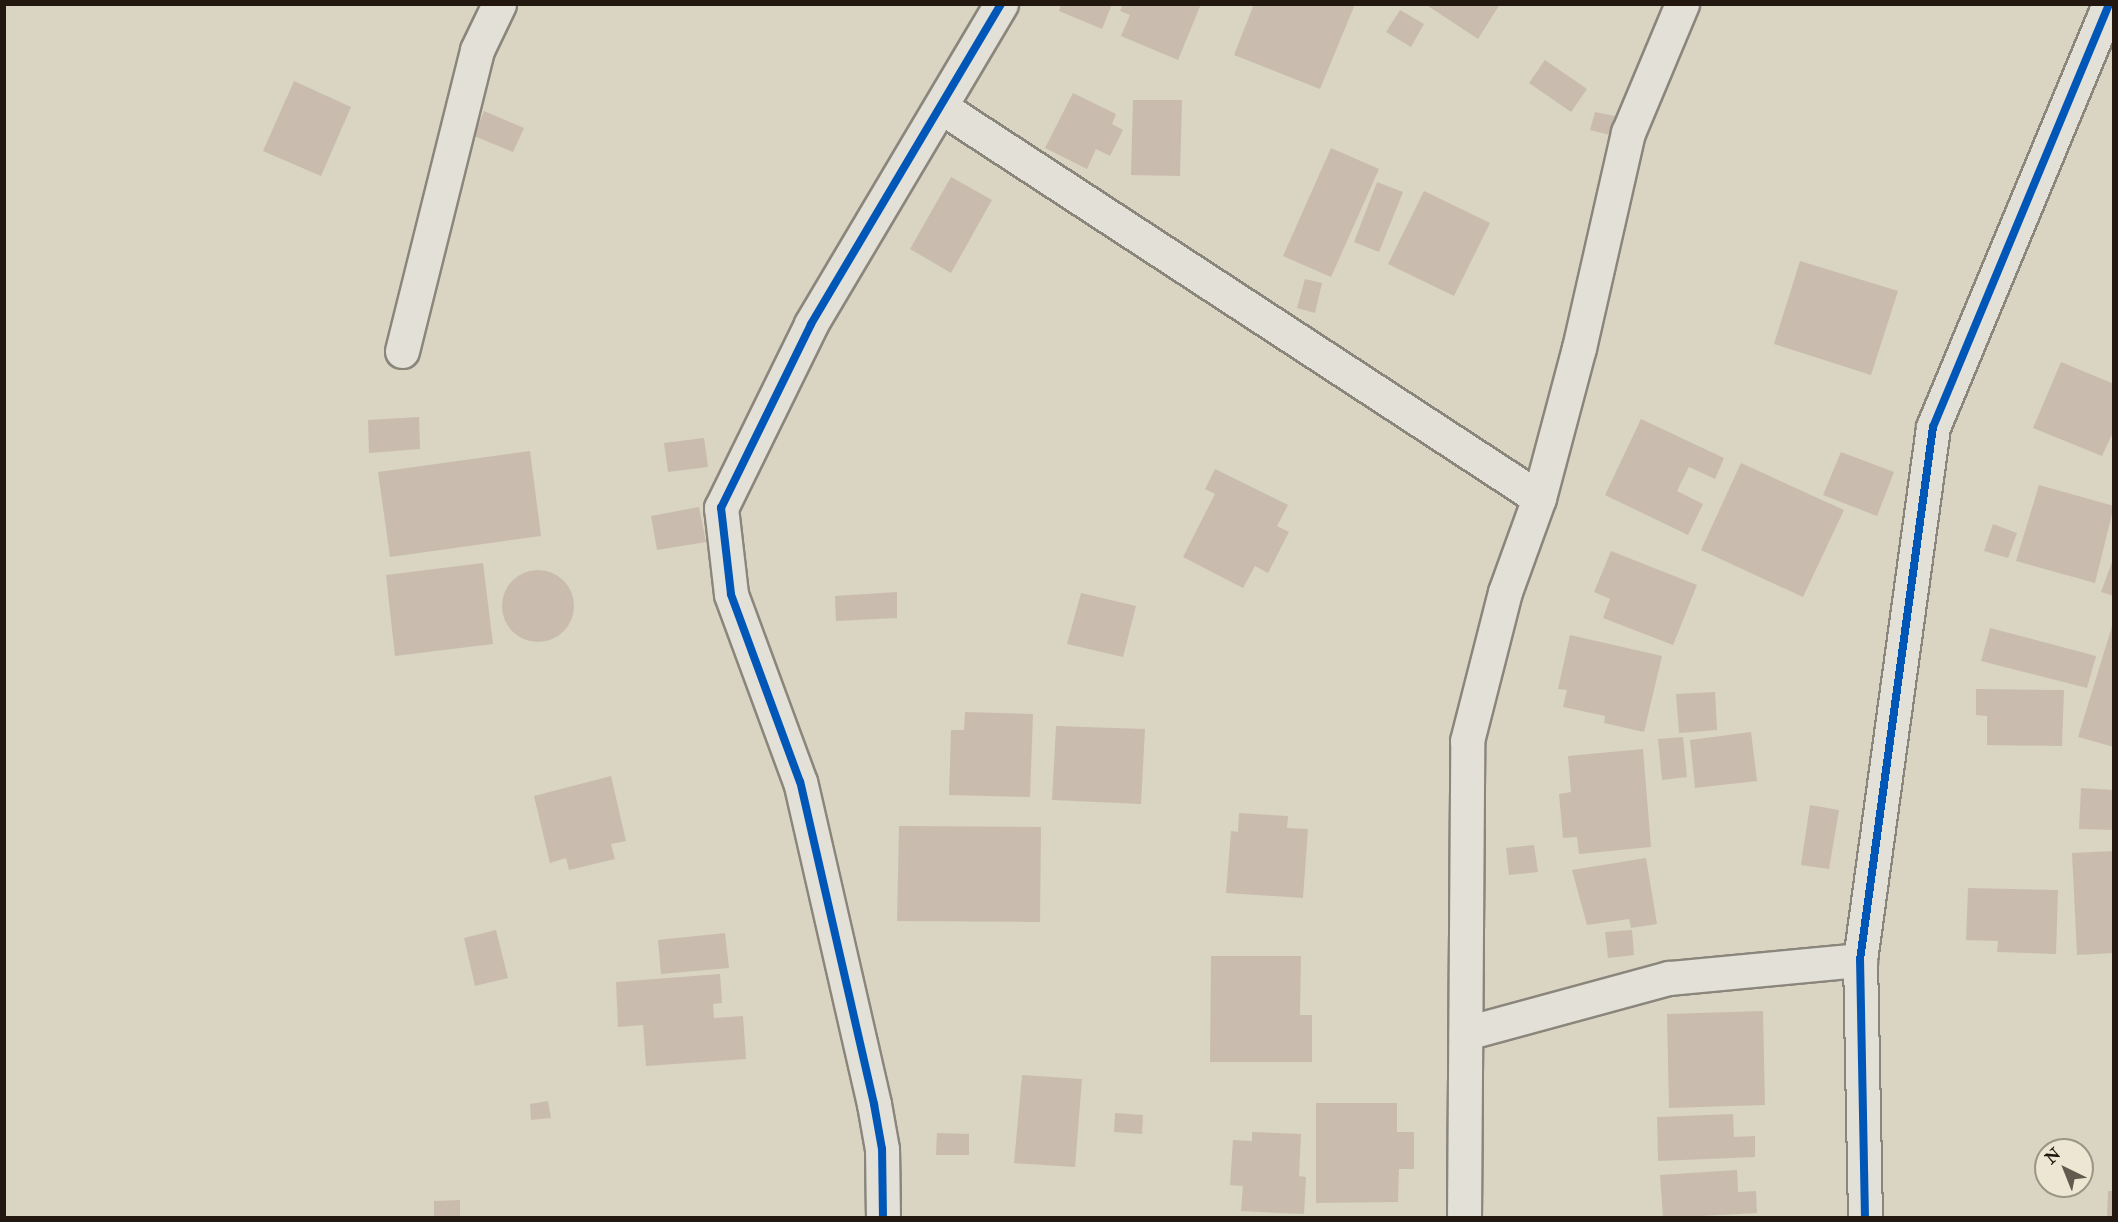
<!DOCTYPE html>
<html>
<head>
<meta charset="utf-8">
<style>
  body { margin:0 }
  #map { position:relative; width:2118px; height:1222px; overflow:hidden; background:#dad4c3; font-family:"IM FELL Double Pica",serif }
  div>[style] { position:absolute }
  .building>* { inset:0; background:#c9bcaf }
  .round { border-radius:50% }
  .roads { filter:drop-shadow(2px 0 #8b867c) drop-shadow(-2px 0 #8b867c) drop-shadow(0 2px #8b867c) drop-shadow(0 -2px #8b867c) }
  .minor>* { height:33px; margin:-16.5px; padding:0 16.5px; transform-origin:16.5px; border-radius:16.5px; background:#e2e0d7 }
  .cycleway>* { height:8px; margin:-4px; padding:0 4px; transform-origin:4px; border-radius:4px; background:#0057b8 }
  span { translate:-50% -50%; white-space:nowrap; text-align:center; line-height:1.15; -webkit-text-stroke:4.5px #ede6d2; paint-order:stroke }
  .frame { position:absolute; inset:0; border:6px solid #22180f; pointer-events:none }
  .north { position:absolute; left:2034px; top:1138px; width:60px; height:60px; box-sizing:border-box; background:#ede6d2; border:2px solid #9c9484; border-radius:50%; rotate:317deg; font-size:16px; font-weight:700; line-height:24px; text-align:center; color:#22180f }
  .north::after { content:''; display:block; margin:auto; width:21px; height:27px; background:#625a4e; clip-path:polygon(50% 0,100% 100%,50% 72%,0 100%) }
</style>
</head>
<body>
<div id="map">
  <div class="building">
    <i style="clip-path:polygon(1061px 4px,1112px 4px,1102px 29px,1059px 11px)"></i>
    <i style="clip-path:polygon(1123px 4px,1201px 4px,1178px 60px,1121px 36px,1130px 15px,1120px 11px)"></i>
    <i style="clip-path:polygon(1254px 4px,1355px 4px,1320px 89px,1234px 55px)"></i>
    <i style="clip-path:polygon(1425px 4px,1500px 4px,1478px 39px)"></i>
    <i style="clip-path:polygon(1400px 10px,1424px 24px,1411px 47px,1386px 32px)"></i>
    <i style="clip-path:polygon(1545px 60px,1587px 89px,1571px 112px,1529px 83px)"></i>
    <i style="clip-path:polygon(294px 81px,351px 107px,321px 176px,263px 151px)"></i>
    <i style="clip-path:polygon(1073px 93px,1116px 114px,1112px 124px,1123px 130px,1110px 156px,1096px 149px,1087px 169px,1045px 148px)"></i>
    <i style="clip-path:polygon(1133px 100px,1182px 100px,1180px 176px,1131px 175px)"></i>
    <i style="clip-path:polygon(484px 111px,524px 128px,513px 152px,474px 136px)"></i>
    <i style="clip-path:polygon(1595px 112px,1619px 117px,1614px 136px,1590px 130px)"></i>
    <i style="clip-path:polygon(1331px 148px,1379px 169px,1331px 277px,1283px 256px)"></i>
    <i style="clip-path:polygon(951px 177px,992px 200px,951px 273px,910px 249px)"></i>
    <i style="clip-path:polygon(1377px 182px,1403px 192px,1379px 252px,1354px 242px)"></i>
    <i style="clip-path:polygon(1424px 191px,1490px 223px,1454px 296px,1388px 264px)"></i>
    <i style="clip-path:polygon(1800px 261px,1898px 291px,1871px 375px,1774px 344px)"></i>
    <i style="clip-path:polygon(1305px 279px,1322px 283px,1315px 313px,1297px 308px)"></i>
    <i style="clip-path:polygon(2061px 362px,2114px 384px,2114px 430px,2102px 456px,2033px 428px)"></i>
    <i style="clip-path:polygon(419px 417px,420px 449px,369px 453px,368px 420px)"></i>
    <i style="clip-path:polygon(1641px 419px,1724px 458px,1715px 479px,1689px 467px,1677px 491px,1703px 504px,1688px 535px,1605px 495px)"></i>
    <i style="clip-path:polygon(704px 438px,708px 467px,668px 472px,664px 443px)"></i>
    <i style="clip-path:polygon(530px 451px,541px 536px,390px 557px,378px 472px)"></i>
    <i style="clip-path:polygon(1841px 452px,1894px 472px,1877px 516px,1823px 495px)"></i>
    <i style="clip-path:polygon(1741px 463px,1844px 510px,1803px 597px,1701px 550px)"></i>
    <i style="clip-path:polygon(1215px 469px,1288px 505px,1277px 526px,1289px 532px,1268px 573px,1255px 566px,1243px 588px,1183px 557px,1215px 494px,1205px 489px)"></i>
    <i style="clip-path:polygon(2039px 485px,2114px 506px,2095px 583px,2016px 561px)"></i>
    <i style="clip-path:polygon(699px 507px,706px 542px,657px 550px,651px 516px)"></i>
    <i style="clip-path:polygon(1993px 524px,2017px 533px,2008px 558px,1984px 551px)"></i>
    <i style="clip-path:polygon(1611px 551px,1697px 585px,1673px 645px,1603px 618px,1610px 599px,1594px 592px)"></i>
    <i style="clip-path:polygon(2113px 559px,2114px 559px,2114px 596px,2101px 592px)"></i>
    <i style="clip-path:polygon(483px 563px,493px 644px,395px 656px,386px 575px)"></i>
    <i class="round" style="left:502px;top:570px;width:72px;height:72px"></i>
    <i style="clip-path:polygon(897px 592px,897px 618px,836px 621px,835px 596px)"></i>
    <i style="clip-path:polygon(1081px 593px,1136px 606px,1123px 657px,1067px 644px)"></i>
    <i style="clip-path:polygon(2113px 623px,2114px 623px,2114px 747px,2078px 737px)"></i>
    <i style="clip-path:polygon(1990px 628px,2096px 656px,2087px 688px,1981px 661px)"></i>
    <i style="clip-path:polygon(1570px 635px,1662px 656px,1644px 732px,1604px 723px,1605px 716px,1563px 707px,1567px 690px,1558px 689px)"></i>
    <i style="clip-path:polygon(1976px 689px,2064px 690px,2062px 746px,1987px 745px,1987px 716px,1976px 715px)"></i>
    <i style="clip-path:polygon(1715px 692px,1717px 730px,1679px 733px,1676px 694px)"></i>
    <i style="clip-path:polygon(965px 712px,1033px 714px,1030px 797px,949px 795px,951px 730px,964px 730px)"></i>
    <i style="clip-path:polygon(1056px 726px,1145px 729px,1141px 804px,1052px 800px)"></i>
    <i style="clip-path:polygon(1751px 732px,1757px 781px,1695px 788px,1690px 740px)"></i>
    <i style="clip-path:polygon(1683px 737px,1687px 777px,1662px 780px,1658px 739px)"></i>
    <i style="clip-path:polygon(1643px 749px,1651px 847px,1579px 854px,1577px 837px,1563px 838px,1559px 794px,1571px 792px,1568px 756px)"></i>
    <i style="clip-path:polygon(611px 776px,626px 841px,611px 844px,615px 859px,569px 870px,566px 858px,550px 863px,534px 796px)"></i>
    <i style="clip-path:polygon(2081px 788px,2114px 790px,2114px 830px,2079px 829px)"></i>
    <i style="clip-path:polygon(1810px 805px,1839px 810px,1829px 869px,1801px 865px)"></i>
    <i style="clip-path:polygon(1239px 813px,1288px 816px,1287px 828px,1308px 829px,1303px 898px,1226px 893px,1231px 831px,1238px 832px)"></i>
    <i style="clip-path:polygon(899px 826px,1041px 827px,1040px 922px,897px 921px)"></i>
    <i style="clip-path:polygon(1534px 845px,1538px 872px,1509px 875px,1506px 848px)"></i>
    <i style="clip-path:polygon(2114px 851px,2114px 953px,2077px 955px,2072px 853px)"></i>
    <i style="clip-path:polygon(1646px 858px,1657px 924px,1631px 928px,1629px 919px,1587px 925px,1572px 870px)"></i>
    <i style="clip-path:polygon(1968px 888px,2058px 890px,2056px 954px,1997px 952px,1998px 941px,1966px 940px)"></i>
    <i style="clip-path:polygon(496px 930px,508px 978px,475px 986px,464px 938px)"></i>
    <i style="clip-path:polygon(1632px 930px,1634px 955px,1608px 958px,1605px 932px)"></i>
    <i style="clip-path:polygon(725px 933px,729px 968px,661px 974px,658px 940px)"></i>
    <i style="clip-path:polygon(1211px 956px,1301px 956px,1300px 1015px,1312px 1015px,1312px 1062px,1210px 1062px)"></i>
    <i style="clip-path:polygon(720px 974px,722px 1003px,713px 1004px,714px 1018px,743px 1016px,746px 1059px,646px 1066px,643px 1025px,618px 1027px,616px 982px)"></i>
    <i style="clip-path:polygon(1763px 1011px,1765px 1105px,1669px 1108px,1667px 1014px)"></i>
    <i style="clip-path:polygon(1022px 1075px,1082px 1079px,1075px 1167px,1014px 1163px)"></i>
    <i style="clip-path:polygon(548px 1101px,551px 1118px,531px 1120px,530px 1104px)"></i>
    <i style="clip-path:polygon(1316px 1103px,1397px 1103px,1397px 1132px,1414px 1132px,1414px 1169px,1399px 1169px,1398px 1202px,1316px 1203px)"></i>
    <i style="clip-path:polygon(1115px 1113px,1143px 1115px,1142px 1134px,1114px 1132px)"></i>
    <i style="clip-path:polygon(1733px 1114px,1734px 1137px,1755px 1136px,1755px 1157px,1658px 1161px,1657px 1117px)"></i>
    <i style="clip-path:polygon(1252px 1132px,1301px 1134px,1299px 1176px,1306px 1177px,1304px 1214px,1241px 1211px,1243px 1186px,1230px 1185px,1233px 1140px,1252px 1141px)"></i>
    <i style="clip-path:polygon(937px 1133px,969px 1134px,969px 1155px,936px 1155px)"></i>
    <i style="clip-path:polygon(1737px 1170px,1738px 1192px,1756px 1191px,1757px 1213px,1663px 1218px,1660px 1175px)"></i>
    <i style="clip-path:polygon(2108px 1191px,2114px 1191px,2114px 1218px,2107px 1218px)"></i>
    <i style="clip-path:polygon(460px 1200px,460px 1218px,434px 1218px,434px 1201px)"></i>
  </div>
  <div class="roads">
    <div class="minor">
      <i style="left:941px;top:107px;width:714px;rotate:33.18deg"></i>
      <i style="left:402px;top:351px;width:310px;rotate:-76deg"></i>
      <i style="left:477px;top:50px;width:51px;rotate:-64.4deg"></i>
      <i style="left:1466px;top:1033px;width:210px;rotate:-15.2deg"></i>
      <i style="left:1669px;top:978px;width:192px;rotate:-5.4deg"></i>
      <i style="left:883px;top:1218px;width:69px;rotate:-90.8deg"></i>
      <i style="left:882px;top:1149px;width:46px;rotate:-100.1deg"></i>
      <i style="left:874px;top:1104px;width:330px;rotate:-102.9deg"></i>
      <i style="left:800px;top:782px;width:200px;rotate:-110.2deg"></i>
      <i style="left:731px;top:594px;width:87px;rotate:-96.6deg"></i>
      <i style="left:721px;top:508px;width:205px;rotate:-63.9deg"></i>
      <i style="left:811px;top:324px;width:372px;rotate:-59.3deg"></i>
      <i style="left:1464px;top:1218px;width:477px;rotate:-89.6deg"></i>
      <i style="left:1467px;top:741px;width:154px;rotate:-75.7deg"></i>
      <i style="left:1505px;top:592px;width:100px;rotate:-70.1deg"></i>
      <i style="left:1539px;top:498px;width:155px;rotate:-75.1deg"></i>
      <i style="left:1579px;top:348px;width:221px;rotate:-77.2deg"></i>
      <i style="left:1628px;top:133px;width:140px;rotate:-67.3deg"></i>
      <i style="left:1865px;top:1218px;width:258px;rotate:-91.1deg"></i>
      <i style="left:1860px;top:960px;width:538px;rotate:-82.2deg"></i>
      <i style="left:1933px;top:427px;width:458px;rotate:-67.4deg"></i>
    </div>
  </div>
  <div class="cycleway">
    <i style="left:883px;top:1218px;width:69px;rotate:-90.8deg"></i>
    <i style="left:882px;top:1149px;width:46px;rotate:-100.1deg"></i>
    <i style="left:874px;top:1104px;width:330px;rotate:-102.9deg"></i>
    <i style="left:800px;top:782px;width:200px;rotate:-110.2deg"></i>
    <i style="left:731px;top:594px;width:87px;rotate:-96.6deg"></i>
    <i style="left:721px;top:508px;width:205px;rotate:-63.9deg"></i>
    <i style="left:811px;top:324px;width:372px;rotate:-59.3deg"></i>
    <i style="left:1865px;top:1218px;width:258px;rotate:-91.1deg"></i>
    <i style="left:1860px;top:960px;width:538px;rotate:-82.2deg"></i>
    <i style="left:1933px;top:427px;width:458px;rotate:-67.4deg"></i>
  </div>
  <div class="frame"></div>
  <div class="north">N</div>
</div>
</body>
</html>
